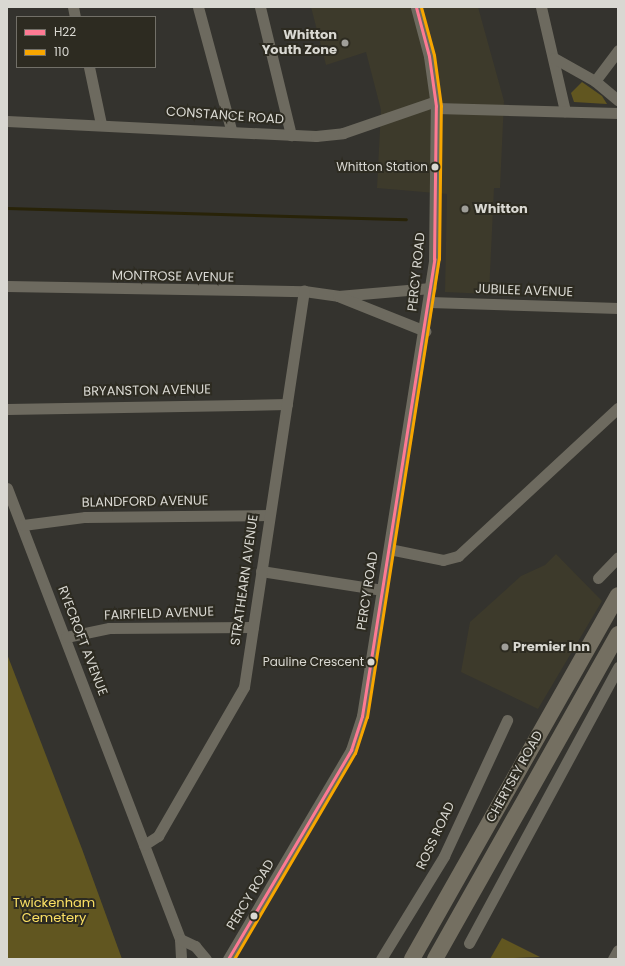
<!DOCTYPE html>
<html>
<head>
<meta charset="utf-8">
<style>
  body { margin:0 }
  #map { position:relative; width:625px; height:966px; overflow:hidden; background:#34332e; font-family:Poppins,sans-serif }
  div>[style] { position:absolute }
  .built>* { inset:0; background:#3d3a2b }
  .green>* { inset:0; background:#615620 }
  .stream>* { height:3px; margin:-1.5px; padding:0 1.5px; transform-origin:1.5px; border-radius:1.5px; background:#282308 }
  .minor>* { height:11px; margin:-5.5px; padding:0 5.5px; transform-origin:5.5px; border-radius:5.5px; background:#6d6a5f }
  .highway>* { height:16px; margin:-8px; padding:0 8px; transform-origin:8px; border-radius:8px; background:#746f61 }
  .bus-1>* { height:3px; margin:-1.5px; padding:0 1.5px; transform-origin:1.5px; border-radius:1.5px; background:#fe7a93 }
  .bus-2>* { height:3px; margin:-1.5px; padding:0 1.5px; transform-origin:1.5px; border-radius:1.5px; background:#f7a600 }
  .dots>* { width:11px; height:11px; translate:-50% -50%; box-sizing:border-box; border:2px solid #2d2b21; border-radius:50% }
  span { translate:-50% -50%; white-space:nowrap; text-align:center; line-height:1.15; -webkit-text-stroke:4px #2d2b21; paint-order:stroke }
  .bus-label { font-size:12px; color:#d9d8d2 }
  .right { translate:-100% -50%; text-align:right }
  .poi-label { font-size:13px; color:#d9d8d2; font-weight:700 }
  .left { translate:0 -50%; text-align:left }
  .street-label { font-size:13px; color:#d9d8d2 }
  .park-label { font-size:13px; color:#fbe064 }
  .frame { position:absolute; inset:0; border:8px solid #d9d8d2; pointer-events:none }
  .legend { position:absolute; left:16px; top:16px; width:140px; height:52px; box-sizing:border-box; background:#2d2b21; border:1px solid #727068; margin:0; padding:5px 7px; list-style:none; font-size:12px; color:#d9d8d2 }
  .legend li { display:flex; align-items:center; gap:8px; height:20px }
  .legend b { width:20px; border:1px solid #727068 }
</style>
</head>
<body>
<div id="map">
  <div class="built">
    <i style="clip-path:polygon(311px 7px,478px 7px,504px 101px,500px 188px,494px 188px,489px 294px,445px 292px,447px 194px,377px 188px,381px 110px,366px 52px,326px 65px)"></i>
    <i style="clip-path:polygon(556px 554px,602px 601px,538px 709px,461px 672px,470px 622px,521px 576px,545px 565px)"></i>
  </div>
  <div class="green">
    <i style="clip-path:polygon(582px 82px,602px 96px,607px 104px,574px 102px,571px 93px)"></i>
    <i style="clip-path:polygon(7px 654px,82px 849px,122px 959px,7px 959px)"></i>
    <i style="clip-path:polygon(502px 938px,540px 957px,490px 959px)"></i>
  </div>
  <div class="stream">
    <i style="left:7px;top:208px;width:399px;rotate:1.6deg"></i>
  </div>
  <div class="minor">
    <i style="left:73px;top:7px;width:10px;rotate:79deg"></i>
    <i style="left:198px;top:7px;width:126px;rotate:74.9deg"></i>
    <i style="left:260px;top:7px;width:132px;rotate:76.4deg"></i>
    <i style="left:541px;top:7px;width:107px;rotate:77deg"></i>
    <i style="left:554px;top:58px;width:47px;rotate:29.3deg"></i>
    <i style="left:595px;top:81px;width:30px;rotate:40deg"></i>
    <i style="left:89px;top:67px;width:58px;rotate:78.1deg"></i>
    <i style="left:595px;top:81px;width:39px;rotate:-53deg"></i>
    <i style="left:436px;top:108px;width:182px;rotate:1.6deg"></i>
    <i style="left:7px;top:121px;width:309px;rotate:2.8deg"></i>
    <i style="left:316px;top:136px;width:27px;rotate:-6deg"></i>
    <i style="left:343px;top:133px;width:98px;rotate:-19deg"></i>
    <i style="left:7px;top:286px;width:297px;rotate:1deg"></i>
    <i style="left:304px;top:291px;width:34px;rotate:8deg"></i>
    <i style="left:338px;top:296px;width:93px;rotate:-4.9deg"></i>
    <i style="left:340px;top:297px;width:92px;rotate:21.8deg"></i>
    <i style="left:429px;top:302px;width:189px;rotate:1.8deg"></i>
    <i style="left:7px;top:409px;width:280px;rotate:-1deg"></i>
    <i style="left:7px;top:488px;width:483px;rotate:69deg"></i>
    <i style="left:180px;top:939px;width:20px;rotate:87deg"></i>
    <i style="left:23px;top:525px;width:63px;rotate:-7.4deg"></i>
    <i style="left:85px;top:517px;width:184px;rotate:-0.6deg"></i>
    <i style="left:389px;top:549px;width:55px;rotate:11.5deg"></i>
    <i style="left:443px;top:560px;width:16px;rotate:-15deg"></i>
    <i style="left:458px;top:556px;width:218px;rotate:-42.8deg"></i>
    <i style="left:261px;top:571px;width:123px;rotate:8.9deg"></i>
    <i style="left:598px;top:578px;width:29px;rotate:-46deg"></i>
    <i style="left:66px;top:637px;width:44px;rotate:-11.8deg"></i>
    <i style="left:109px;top:628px;width:144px;rotate:-0.4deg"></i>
    <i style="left:144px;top:845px;width:17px;rotate:-33deg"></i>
    <i style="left:158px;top:836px;width:172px;rotate:-60deg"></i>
    <i style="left:244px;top:687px;width:401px;rotate:-81.4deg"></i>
    <i style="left:180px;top:939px;width:17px;rotate:25deg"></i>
    <i style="left:195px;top:946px;width:17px;rotate:50deg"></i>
    <i style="left:469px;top:943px;width:314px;rotate:-61.6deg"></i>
    <i style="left:228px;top:959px;width:243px;rotate:-59.5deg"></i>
    <i style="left:351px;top:750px;width:36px;rotate:-72deg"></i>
    <i style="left:362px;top:716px;width:463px;rotate:-81deg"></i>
    <i style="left:434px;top:259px;width:153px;rotate:-89.3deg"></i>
    <i style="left:436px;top:106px;width:50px;rotate:-98deg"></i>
    <i style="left:429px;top:56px;width:51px;rotate:-104.9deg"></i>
    <i style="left:381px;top:959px;width:121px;rotate:-58.5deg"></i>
    <i style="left:444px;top:856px;width:150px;rotate:-65.1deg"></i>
    <i style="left:613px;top:959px;width:10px;rotate:-61deg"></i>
  </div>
  <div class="highway">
    <i style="left:412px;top:959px;width:418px;rotate:-60.5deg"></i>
    <i style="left:435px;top:959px;width:373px;rotate:-60.6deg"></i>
  </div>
  <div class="bus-1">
    <i style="left:228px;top:959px;width:243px;rotate:-59.5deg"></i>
    <i style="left:351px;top:750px;width:36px;rotate:-72deg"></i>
    <i style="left:362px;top:716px;width:463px;rotate:-81deg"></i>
    <i style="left:434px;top:259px;width:153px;rotate:-89.3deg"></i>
    <i style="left:436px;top:106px;width:50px;rotate:-98deg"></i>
    <i style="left:429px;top:56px;width:51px;rotate:-104.9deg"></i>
  </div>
  <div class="bus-2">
    <i style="left:234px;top:959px;width:239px;rotate:-59.6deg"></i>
    <i style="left:355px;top:753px;width:38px;rotate:-72deg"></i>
    <i style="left:367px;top:717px;width:464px;rotate:-81.1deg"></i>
    <i style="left:439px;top:259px;width:153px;rotate:-89.3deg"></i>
    <i style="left:441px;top:106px;width:51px;rotate:-97.8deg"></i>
    <i style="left:434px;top:55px;width:50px;rotate:-105.2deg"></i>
  </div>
  <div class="dots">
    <i style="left:345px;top:43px;background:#9f9e99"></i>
    <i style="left:435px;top:167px;background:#d9d8d2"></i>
    <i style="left:465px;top:209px;background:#9f9e99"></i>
    <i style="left:505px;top:647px;background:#9f9e99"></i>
    <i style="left:371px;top:662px;background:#d9d8d2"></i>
    <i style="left:254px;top:916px;background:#d9d8d2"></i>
  </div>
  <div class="bus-label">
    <span class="right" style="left:428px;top:167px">Whitton Station</span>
    <span class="right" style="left:364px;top:662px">Pauline Crescent</span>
  </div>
  <div class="poi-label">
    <span class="right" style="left:337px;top:43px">Whitton<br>Youth Zone</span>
    <span class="left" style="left:474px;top:209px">Whitton</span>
    <span class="left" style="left:513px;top:647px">Premier Inn</span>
  </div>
  <div class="street-label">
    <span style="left:225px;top:116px;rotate:4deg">CONSTANCE ROAD</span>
    <span style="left:417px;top:272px;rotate:-84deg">PERCY ROAD</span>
    <span style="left:173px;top:277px;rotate:1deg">MONTROSE AVENUE</span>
    <span style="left:524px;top:291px;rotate:2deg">JUBILEE AVENUE</span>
    <span style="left:147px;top:391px;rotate:-1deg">BRYANSTON AVENUE</span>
    <span style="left:145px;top:502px;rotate:-1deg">BLANDFORD AVENUE</span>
    <span style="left:245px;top:580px;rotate:-82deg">STRATHEARN AVENUE</span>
    <span style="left:368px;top:591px;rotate:-81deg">PERCY ROAD</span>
    <span style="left:159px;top:614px;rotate:-2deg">FAIRFIELD AVENUE</span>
    <span style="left:82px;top:641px;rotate:69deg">RYECROFT AVENUE</span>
    <span style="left:515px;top:777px;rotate:-61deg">CHERTSEY ROAD</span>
    <span style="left:436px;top:836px;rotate:-65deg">ROSS ROAD</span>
    <span style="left:251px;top:895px;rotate:-59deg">PERCY ROAD</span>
  </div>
  <div class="park-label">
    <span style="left:54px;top:911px">Twickenham<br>Cemetery</span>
  </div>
  <div class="frame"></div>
  <ul class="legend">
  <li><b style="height:5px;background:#fe7a93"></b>H22</li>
  <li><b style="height:5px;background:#f7a600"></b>110</li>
  </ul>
</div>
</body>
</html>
